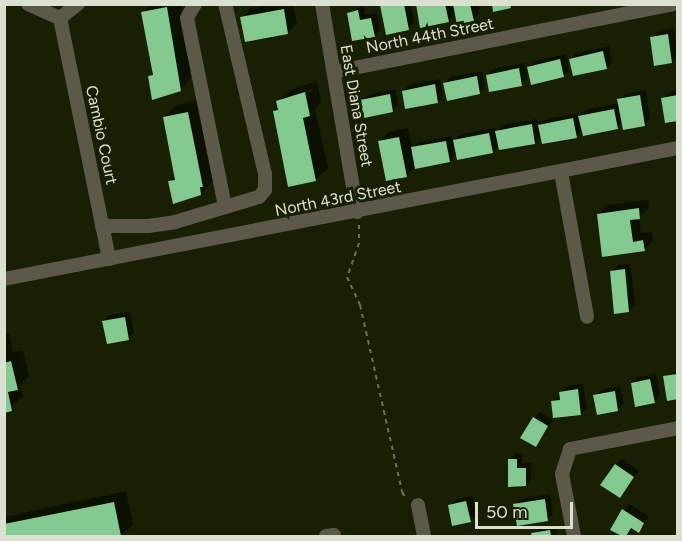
<!DOCTYPE html>
<html>
<head>
<meta charset="utf-8">
<style>
  body { margin:0 }
  #map { position:relative; width:682px; height:541px; overflow:hidden; background:#181f03; font-family:Figtree,sans-serif }
  div>[style] { position:absolute }
  .shadow>* { inset:0; background:#0007 }
  .building>* { inset:0; background:#84c990 }
  .path>* { height:2px; margin-top:-1px; transform-origin:0; background:repeating-linear-gradient(90deg,#697059 0 4.5px,transparent 0 9px) }
  .minor>* { height:14px; margin:-7px; padding:0 7px; transform-origin:7px; border-radius:7px; background:#5c594b }
  span { translate:-50% -50%; white-space:nowrap; text-align:center; line-height:1.15; -webkit-text-stroke:6px #181f03; paint-order:stroke }
  .street-label { font-size:16px; color:#dbe1d0 }
  .frame { position:absolute; inset:0; border:6px solid #dbe1d0; pointer-events:none }
  .scale { position:absolute; left:475px; top:502px; width:98px; height:27px; box-sizing:border-box; border:3px solid #dbe1d0; border-top:0; padding-left:8px; font-size:18px; line-height:21px; white-space:nowrap; color:#dbe1d0; -webkit-text-stroke:4px #181f03; paint-order:stroke }
</style>
</head>
<body>
<div id="map">
  <div class="shadow">
    <i style="clip-path:polygon(151px 4px,181px 4px,192px 77px,180px 90px,149px 77px,154px 72px,143px 13px)"></i>
    <i style="clip-path:polygon(271px 4px,293px 4px,297px 24px,288px 33px,242px 18px,251px 8px)"></i>
    <i style="clip-path:polygon(382px 4px,411px 4px,414px 23px,408px 29px,387px 33px)"></i>
    <i style="clip-path:polygon(417px 4px,477px 4px,479px 14px,473px 20px,456px 13px,448px 21px)"></i>
    <i style="clip-path:polygon(364px 5px,365px 15px,377px 13px,380px 30px,374px 36px,348px 13px)"></i>
    <i style="clip-path:polygon(674px 29px,678px 56px,672px 62px,651px 38px,657px 32px)"></i>
    <i style="clip-path:polygon(609px 46px,612px 62px,606px 68px,571px 59px,577px 53px)"></i>
    <i style="clip-path:polygon(566px 54px,569px 70px,563px 76px,529px 67px,535px 61px)"></i>
    <i style="clip-path:polygon(524px 63px,527px 78px,521px 84px,487px 75px,493px 69px)"></i>
    <i style="clip-path:polygon(482px 71px,485px 86px,479px 92px,445px 83px,451px 77px)"></i>
    <i style="clip-path:polygon(440px 79px,443px 96px,437px 102px,403px 91px,409px 85px)"></i>
    <i style="clip-path:polygon(evenodd,317px 81px,321px 103px,315px 109px,328px 168px,315px 180px,275px 111px,278px 102px,290px 90px,317px 81px,312px 89px,313px 91px,285px 100px,290px 96px,312px 89px)"></i>
    <i style="clip-path:polygon(678px 88px,678px 119px,663px 98px)"></i>
    <i style="clip-path:polygon(395px 89px,398px 104px,392px 110px,362px 101px,368px 95px)"></i>
    <i style="clip-path:polygon(646px 90px,650px 119px,644px 125px,623px 122px,617px 127px,583px 129px,576px 136px,542px 135px,535px 142px,499px 145px,492px 152px,457px 153px,449px 161px,415px 167px,406px 176px,380px 141px,389px 132px,408px 128px,412px 148px,419px 142px,452px 136px,453px 142px,461px 134px,495px 128px,496px 132px,503px 125px,537px 119px,539px 127px,546px 119px,579px 113px,579px 117px,586px 110px,620px 103px,625px 94px)"></i>
    <i style="clip-path:polygon(200px 100px,215px 174px,213px 181px,201px 193px,170px 182px,176px 176px,164px 117px,177px 105px)"></i>
    <i style="clip-path:polygon(648px 200px,649px 208px,639px 218px,641px 233px,652px 232px,653px 241px,644px 250px,604px 255px,598px 214px,607px 205px)"></i>
    <i style="clip-path:polygon(630px 264px,635px 305px,629px 311px,612px 271px,618px 265px)"></i>
    <i style="clip-path:polygon(130px 311px,134px 332px,128px 338px,104px 321px,110px 315px)"></i>
    <i style="clip-path:polygon(9px 333px,13px 352px,23px 350px,29px 376px,20px 385px,23px 397px,4px 411px,4px 334px)"></i>
    <i style="clip-path:polygon(678px 370px,678px 398px,665px 377px)"></i>
    <i style="clip-path:polygon(656px 374px,660px 396px,654px 402px,632px 383px,638px 377px)"></i>
    <i style="clip-path:polygon(583px 384px,587px 408px,581px 414px,553px 402px,567px 386px)"></i>
    <i style="clip-path:polygon(620px 386px,624px 403px,618px 409px,595px 396px,601px 390px)"></i>
    <i style="clip-path:polygon(540px 412px,553px 420px,535px 445px,534px 418px)"></i>
    <i style="clip-path:polygon(515px 454px,522px 454px,522px 463px,531px 463px,531px 479px,525px 485px,509px 460px)"></i>
    <i style="clip-path:polygon(622px 459px,639px 471px,620px 496px,616px 465px)"></i>
    <i style="clip-path:polygon(126px 491px,133px 524px,121px 536px,99px 536px,98px 533px,4px 536px,4px 517px)"></i>
    <i style="clip-path:polygon(550px 494px,553px 514px,547px 520px,515px 505px,521px 499px)"></i>
    <i style="clip-path:polygon(472px 496px,476px 515px,470px 521px,449px 506px,455px 500px)"></i>
    <i style="clip-path:polygon(629px 504px,649px 516px,638px 531px,633px 528px,625px 536px,612px 529px)"></i>
    <i style="clip-path:polygon(555px 525px,558px 536px,533px 536px,539px 528px)"></i>
  </div>
  <div class="building">
    <i style="clip-path:polygon(404px 4px,409px 30px,386px 35px,380px 5px)"></i>
    <i style="clip-path:polygon(416px 4px,445px 4px,449px 22px,420px 28px)"></i>
    <i style="clip-path:polygon(453px 4px,470px 4px,474px 21px,457px 25px)"></i>
    <i style="clip-path:polygon(492px 4px,510px 4px,511px 8px,493px 12px)"></i>
    <i style="clip-path:polygon(167px 7px,181px 91px,152px 100px,148px 76px,153px 75px,141px 12px)"></i>
    <i style="clip-path:polygon(284px 9px,288px 34px,245px 42px,240px 17px)"></i>
    <i style="clip-path:polygon(358px 10px,360px 20px,371px 18px,375px 37px,352px 41px,347px 13px)"></i>
    <i style="clip-path:polygon(668px 34px,672px 63px,654px 66px,650px 37px)"></i>
    <i style="clip-path:polygon(603px 51px,607px 69px,573px 76px,569px 59px)"></i>
    <i style="clip-path:polygon(560px 59px,564px 77px,531px 85px,527px 67px)"></i>
    <i style="clip-path:polygon(519px 68px,522px 86px,489px 92px,486px 75px)"></i>
    <i style="clip-path:polygon(477px 76px,480px 94px,447px 101px,443px 83px)"></i>
    <i style="clip-path:polygon(435px 84px,438px 103px,405px 109px,402px 91px)"></i>
    <i style="clip-path:polygon(305px 92px,310px 116px,303px 118px,316px 181px,288px 187px,273px 111px,278px 110px,276px 101px)"></i>
    <i style="clip-path:polygon(390px 94px,393px 112px,364px 118px,360px 100px)"></i>
    <i style="clip-path:polygon(640px 95px,645px 126px,623px 130px,617px 99px)"></i>
    <i style="clip-path:polygon(678px 95px,678px 121px,665px 123px,661px 98px)"></i>
    <i style="clip-path:polygon(614px 109px,618px 129px,583px 136px,578px 116px)"></i>
    <i style="clip-path:polygon(188px 112px,203px 187px,200px 187px,201px 195px,173px 204px,168px 181px,175px 180px,163px 117px)"></i>
    <i style="clip-path:polygon(573px 118px,577px 138px,542px 144px,538px 125px)"></i>
    <i style="clip-path:polygon(532px 124px,535px 144px,499px 150px,495px 131px)"></i>
    <i style="clip-path:polygon(489px 133px,493px 153px,457px 160px,453px 140px)"></i>
    <i style="clip-path:polygon(399px 137px,407px 177px,386px 181px,378px 141px)"></i>
    <i style="clip-path:polygon(446px 141px,450px 162px,415px 169px,411px 147px)"></i>
    <i style="clip-path:polygon(639px 208px,640px 219px,630px 220px,633px 242px,643px 240px,645px 251px,602px 257px,597px 214px)"></i>
    <i style="clip-path:polygon(625px 269px,629px 312px,614px 314px,610px 271px)"></i>
    <i style="clip-path:polygon(125px 317px,129px 340px,107px 344px,102px 321px)"></i>
    <i style="clip-path:polygon(11px 361px,18px 390px,8px 392px,12px 411px,4px 413px,4px 363px)"></i>
    <i style="clip-path:polygon(677px 374px,678px 399px,667px 401px,663px 376px)"></i>
    <i style="clip-path:polygon(650px 379px,655px 403px,635px 407px,631px 383px)"></i>
    <i style="clip-path:polygon(578px 389px,581px 415px,553px 418px,551px 401px,560px 400px,559px 392px)"></i>
    <i style="clip-path:polygon(615px 391px,618px 411px,597px 415px,593px 395px)"></i>
    <i style="clip-path:polygon(533px 417px,548px 426px,536px 447px,520px 438px)"></i>
    <i style="clip-path:polygon(508px 459px,517px 459px,517px 468px,526px 468px,526px 486px,508px 487px)"></i>
    <i style="clip-path:polygon(615px 464px,634px 477px,620px 498px,600px 485px)"></i>
    <i style="clip-path:polygon(545px 499px,548px 521px,517px 526px,513px 504px)"></i>
    <i style="clip-path:polygon(466px 501px,471px 522px,452px 526px,448px 505px)"></i>
    <i style="clip-path:polygon(114px 502px,121px 536px,4px 536px,4px 524px)"></i>
    <i style="clip-path:polygon(622px 509px,644px 523px,639px 533px,631px 528px,626px 536px,622px 536px,610px 530px)"></i>
    <i style="clip-path:polygon(550px 530px,551px 536px,532px 536px,531px 533px)"></i>
  </div>
  <div class="path">
    <i style="left:359px;top:225px;width:18px;rotate:90deg"></i>
    <i style="left:359px;top:243px;width:36px;rotate:109deg"></i>
    <i style="left:347px;top:277px;width:31px;rotate:65deg"></i>
    <i style="left:360px;top:305px;width:192px;rotate:77.3deg"></i>
    <i style="left:402px;top:492px;width:9px;rotate:58deg"></i>
  </div>
  <div class="minor">
    <i style="left:28px;top:4px;width:35px;rotate:24deg"></i>
    <i style="left:195px;top:4px;width:16px;rotate:120deg"></i>
    <i style="left:187px;top:18px;width:192px;rotate:78.6deg"></i>
    <i style="left:322px;top:4px;width:211px;rotate:80.4deg"></i>
    <i style="left:60px;top:18px;width:246px;rotate:78.5deg"></i>
    <i style="left:60px;top:18px;width:23px;rotate:-38deg"></i>
    <i style="left:334px;top:72px;width:346px;rotate:-11.3deg"></i>
    <i style="left:561px;top:172px;width:147px;rotate:79.8deg"></i>
    <i style="left:102px;top:226px;width:46px"></i>
    <i style="left:148px;top:226px;width:27px;rotate:-8deg"></i>
    <i style="left:175px;top:222px;width:88px;rotate:-16.6deg"></i>
    <i style="left:259px;top:197px;width:9px;rotate:-49deg"></i>
    <i style="left:265px;top:190px;width:16px;rotate:-90deg"></i>
    <i style="left:265px;top:174px;width:175px;rotate:-103.2deg"></i>
    <i style="left:4px;top:279px;width:687px;rotate:-11deg"></i>
    <i style="left:418px;top:505px;width:32px;rotate:79deg"></i>
    <i style="left:326px;top:536px;width:8px;rotate:-7deg"></i>
    <i style="left:574px;top:536px;width:63px;rotate:-101deg"></i>
    <i style="left:562px;top:474px;width:26px;rotate:-72deg"></i>
    <i style="left:570px;top:449px;width:110px;rotate:-11deg"></i>
  </div>
  <div class="street-label">
    <span style="left:430px;top:36px;rotate:-11deg">North 44th Street</span>
    <span style="left:356px;top:106px;rotate:80deg">East Diana Street</span>
    <span style="left:101px;top:135px;rotate:78deg">Cambio Court</span>
    <span style="left:338px;top:199px;rotate:-11deg">North 43rd Street</span>
  </div>
  <div class="frame"></div>
  <div class="scale">50 m</div>
</div>
</body>
</html>
